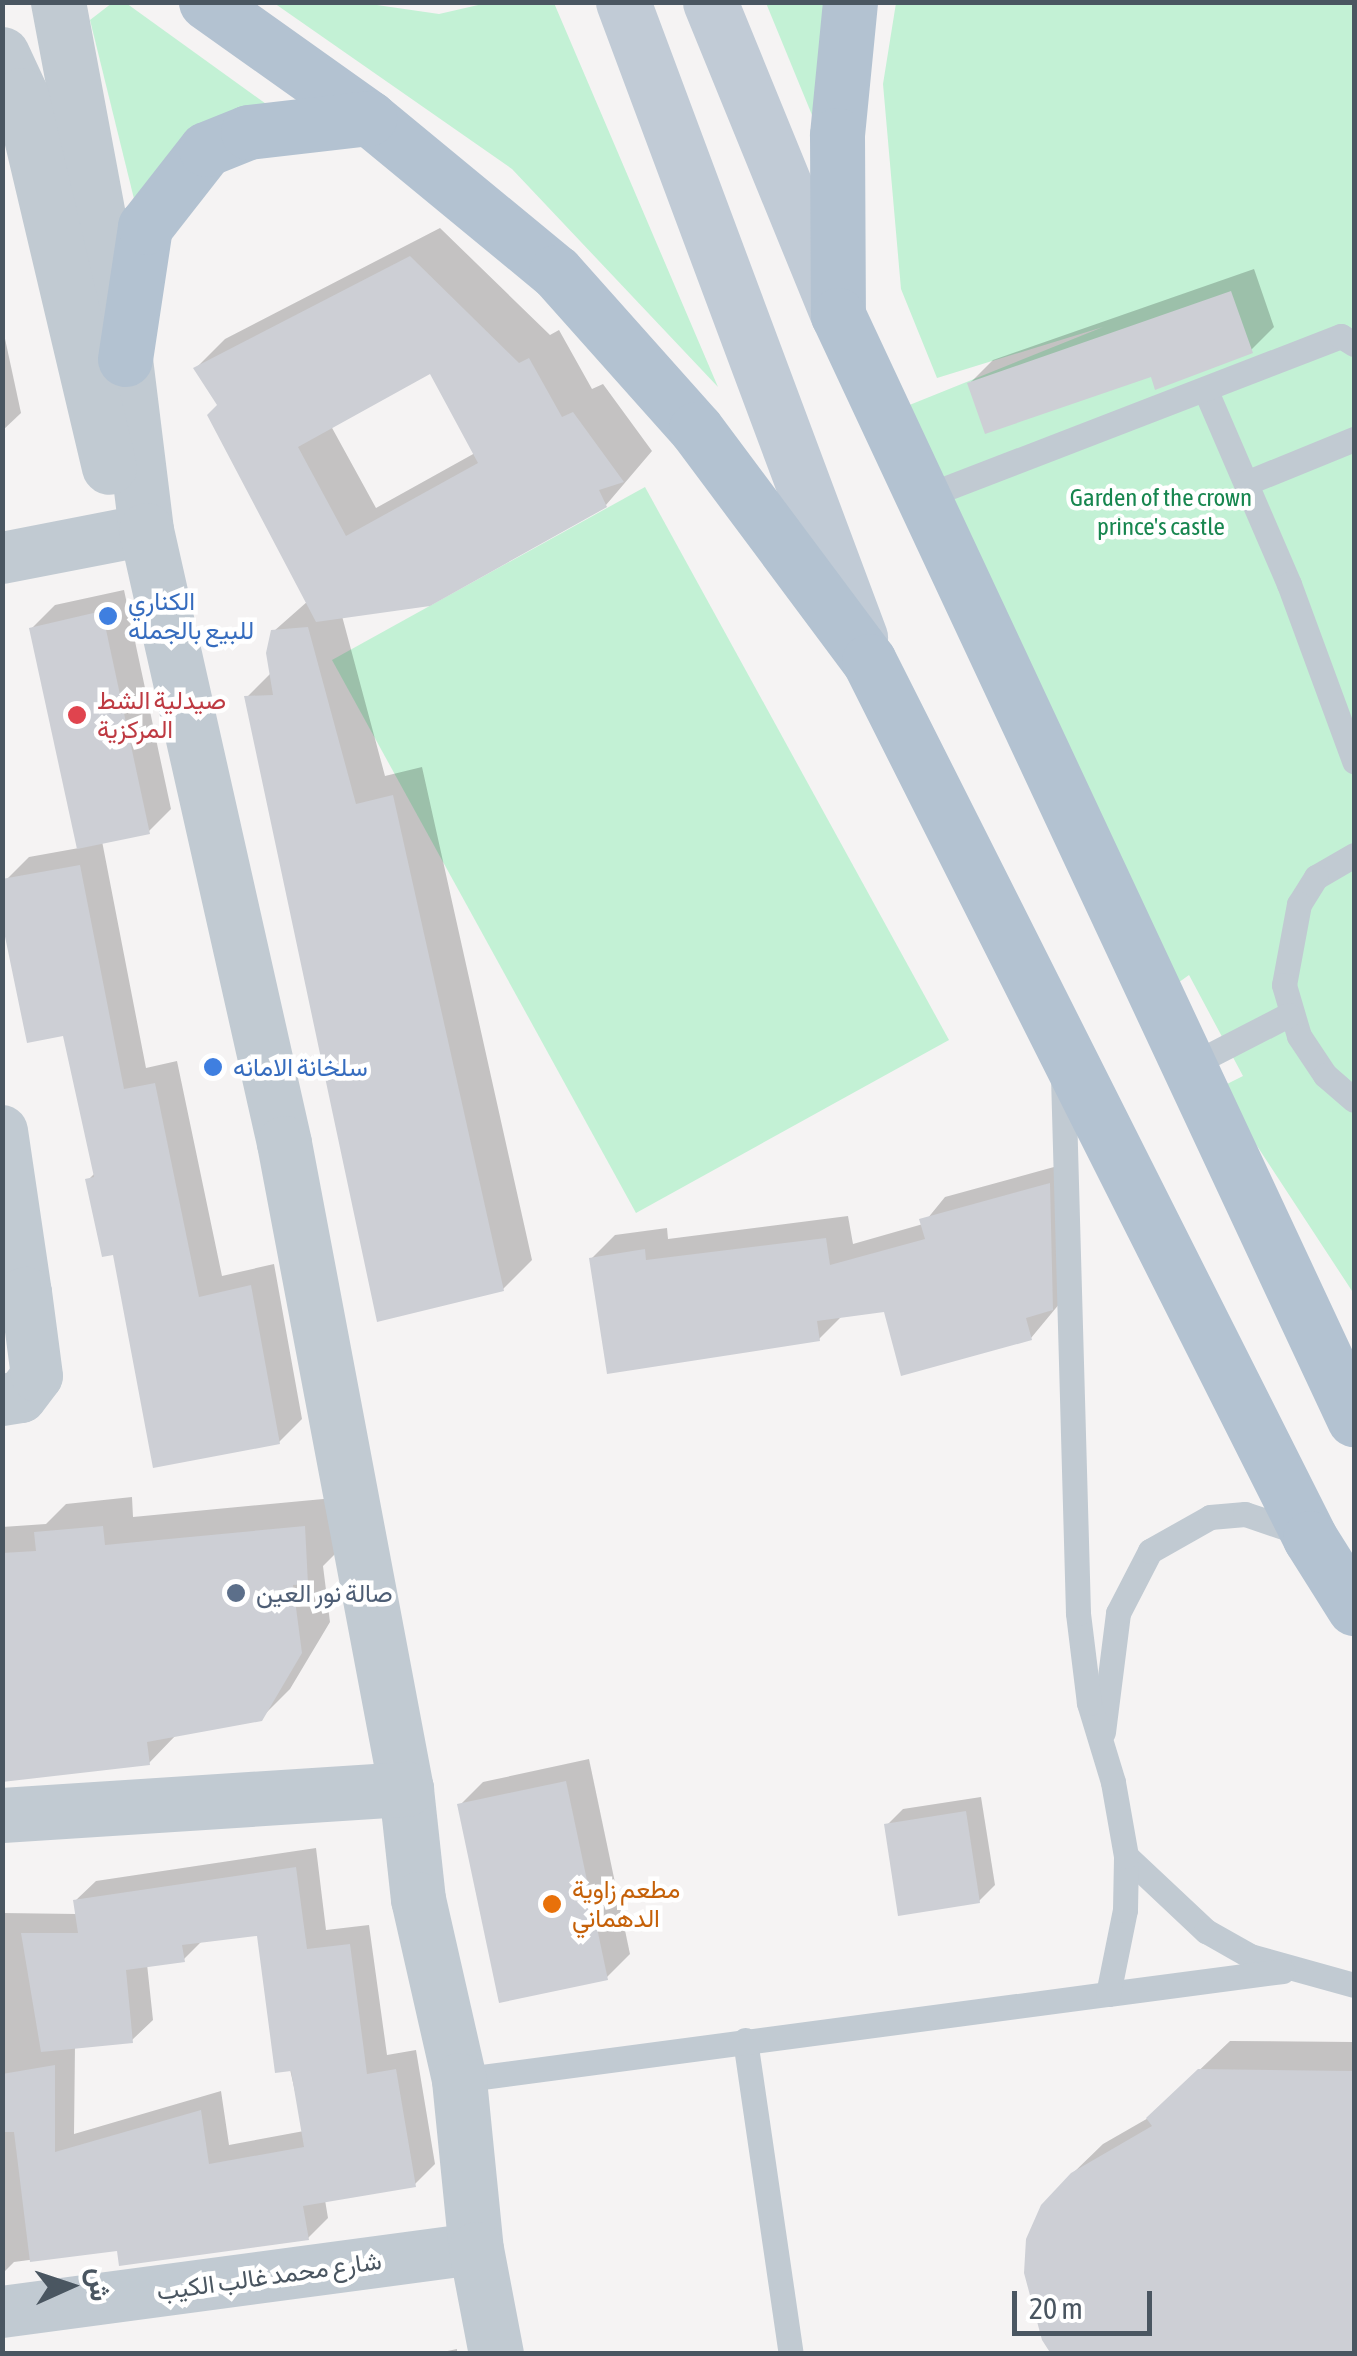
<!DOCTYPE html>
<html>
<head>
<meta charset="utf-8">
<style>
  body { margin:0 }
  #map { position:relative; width:1357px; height:2356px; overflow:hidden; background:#f5f3f3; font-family:"Asap Condensed",Vazirmatn,sans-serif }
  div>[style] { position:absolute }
  .green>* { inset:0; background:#c3f1d5 }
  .shadow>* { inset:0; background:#0003 }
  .building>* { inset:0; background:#cdcfd5 }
  .service>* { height:25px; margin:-12.5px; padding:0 12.5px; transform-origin:12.5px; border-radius:12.5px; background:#c1cad2 }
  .minor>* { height:52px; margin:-26px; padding:0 26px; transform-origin:26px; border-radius:26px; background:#c1cad2 }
  .tertiary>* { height:55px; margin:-27.5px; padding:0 27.5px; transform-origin:27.5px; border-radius:27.5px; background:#c1cad2 }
  .secondary>* { height:55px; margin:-27.5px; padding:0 27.5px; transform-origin:27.5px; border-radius:27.5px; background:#c1cbd6 }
  .primary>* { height:55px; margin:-27.5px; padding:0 27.5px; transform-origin:27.5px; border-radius:27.5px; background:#b3c2d1 }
  .dots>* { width:28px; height:28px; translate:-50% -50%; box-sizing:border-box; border:5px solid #fff; border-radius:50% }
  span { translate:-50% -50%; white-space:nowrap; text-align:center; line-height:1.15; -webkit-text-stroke:9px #fff; paint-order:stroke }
  .park-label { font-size:25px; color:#17864f }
  .shop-label { font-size:25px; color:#366cbe }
  .left { translate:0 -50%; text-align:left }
  .health-label { font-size:25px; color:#be3a42 }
  .service-label { font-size:25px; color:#4e5e75 }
  .food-label { font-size:25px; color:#c56008 }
  .street-label { font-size:25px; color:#4a5661 }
  .frame { position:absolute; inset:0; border:5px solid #4a5661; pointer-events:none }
  .north { position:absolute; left:20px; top:2236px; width:100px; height:100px; -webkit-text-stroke:8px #fff; paint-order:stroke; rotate:87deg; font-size:28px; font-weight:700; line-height:40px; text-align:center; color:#4a5661 }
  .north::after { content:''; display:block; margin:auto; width:35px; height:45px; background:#4a5661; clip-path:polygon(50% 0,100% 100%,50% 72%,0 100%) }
  .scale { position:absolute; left:1012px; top:2291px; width:140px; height:45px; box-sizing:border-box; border:5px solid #4a5661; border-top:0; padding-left:12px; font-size:30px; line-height:35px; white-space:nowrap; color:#4a5661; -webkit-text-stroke:8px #fff; paint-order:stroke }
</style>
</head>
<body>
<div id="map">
  <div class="green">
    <i style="clip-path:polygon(112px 3px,126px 3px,269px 106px,137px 211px,90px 20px)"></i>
    <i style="clip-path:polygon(274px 3px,363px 3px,439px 14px,487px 3px,554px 3px,718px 387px,512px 169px)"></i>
    <i style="clip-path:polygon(766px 3px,831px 3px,812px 115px)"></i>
    <i style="clip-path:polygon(896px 3px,1354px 3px,1354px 1294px,1219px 1088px,1243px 1076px,1189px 975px,1164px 993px,902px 408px,1103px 327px,937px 378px,901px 289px,883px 84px)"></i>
    <i style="clip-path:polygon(645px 487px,949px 1040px,636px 1213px,332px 660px)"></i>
  </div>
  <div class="shadow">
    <i style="clip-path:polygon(evenodd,440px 228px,550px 335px,559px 330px,592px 389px,603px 384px,652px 451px,606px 505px,342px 616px,385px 776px,422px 767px,532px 1260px,503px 1289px,247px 697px,272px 672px,274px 631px,308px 601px,220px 405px,196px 368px,225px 339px,440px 228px,431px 371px,475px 453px,376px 508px,331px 426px,431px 371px)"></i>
    <i style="clip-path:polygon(1254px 269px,1274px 327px,1251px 350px,1152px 374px,970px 383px,993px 360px)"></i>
    <i style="clip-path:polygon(4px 334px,21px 413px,2px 431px,2px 335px)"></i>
    <i style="clip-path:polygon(124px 590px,171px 809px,148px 832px,102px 841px,146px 1068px,177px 1061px,222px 1276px,274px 1264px,302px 1419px,279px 1442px,115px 1252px,88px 1180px,96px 1172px,65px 1033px,6px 880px,29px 857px,79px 848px,32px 628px,55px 605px)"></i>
    <i style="clip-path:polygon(1072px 1162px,1075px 1285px,1031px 1338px,886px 1309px,843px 1315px,819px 1339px,592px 1258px,615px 1235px,667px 1228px,668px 1239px,848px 1216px,853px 1244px,923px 1224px,945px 1197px)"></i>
    <i style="clip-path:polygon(132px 1497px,133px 1517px,334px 1498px,337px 1552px,323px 1566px,330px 1622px,290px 1689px,260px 1719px,177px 1734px,149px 1763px,2px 1781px,2px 1527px,46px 1524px,66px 1504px)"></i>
    <i style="clip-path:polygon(589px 1759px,630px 1954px,607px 1977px,460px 1805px,483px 1782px)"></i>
    <i style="clip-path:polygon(981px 1797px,995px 1885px,979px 1901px,887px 1825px,903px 1809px)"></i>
    <i style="clip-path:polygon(evenodd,316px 1848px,326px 1930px,369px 1925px,387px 2055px,416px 2050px,435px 2164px,415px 2184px,325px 2200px,328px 2218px,308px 2238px,120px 2248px,14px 2262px,2px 2274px,2px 1913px,77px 1914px,75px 1901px,96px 1881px,316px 1848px,259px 1933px,304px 2131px,229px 2145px,221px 2091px,74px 2134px,75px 2046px,132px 2040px,153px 2020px,147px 1964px,184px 1959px,203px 1940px,259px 1933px)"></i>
    <i style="clip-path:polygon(1230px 2041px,1354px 2042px,1354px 2354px,1054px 2354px,1032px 2306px,1028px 2240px,1072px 2174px,1103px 2144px,1150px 2117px)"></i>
    <i style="clip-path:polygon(457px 2349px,457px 2354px,433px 2354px)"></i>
  </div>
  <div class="building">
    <i style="clip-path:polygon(evenodd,410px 256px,519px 363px,529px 358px,562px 417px,573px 412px,624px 482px,599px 490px,607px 507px,430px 606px,316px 622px,207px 415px,217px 405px,193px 368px,410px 256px,430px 374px,478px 463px,346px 536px,298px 447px,430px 374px)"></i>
    <i style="clip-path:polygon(1231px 291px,1253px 353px,1155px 390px,1151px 377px,985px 434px,967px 383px)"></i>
    <i style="clip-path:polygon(102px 611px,150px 834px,77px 849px,29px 628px)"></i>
    <i style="clip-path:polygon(308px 627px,356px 804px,393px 795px,504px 1291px,377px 1322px,244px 696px,273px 695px,266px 653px,271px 630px)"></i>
    <i style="clip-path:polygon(80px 865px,124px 1089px,155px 1083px,199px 1297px,251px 1285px,280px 1444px,153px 1468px,113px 1255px,102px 1257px,85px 1179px,94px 1177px,63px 1036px,27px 1043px,2px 922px,2px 879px)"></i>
    <i style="clip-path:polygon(1050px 1183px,1053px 1310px,1026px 1318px,1032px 1340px,901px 1376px,884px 1312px,817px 1321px,820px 1341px,607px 1374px,589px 1258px,645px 1249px,646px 1260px,826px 1238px,830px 1265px,925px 1239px,919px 1219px)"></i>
    <i style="clip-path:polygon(103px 1526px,105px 1545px,305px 1526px,308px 1584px,293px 1585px,302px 1653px,262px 1721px,147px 1742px,150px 1765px,2px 1782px,2px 1553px,36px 1551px,34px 1532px)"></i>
    <i style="clip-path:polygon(566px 1781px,608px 1980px,499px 2003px,457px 1804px)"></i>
    <i style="clip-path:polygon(966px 1811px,980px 1903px,898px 1916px,884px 1824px)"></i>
    <i style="clip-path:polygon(296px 1867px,307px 1949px,350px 1944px,367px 2074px,396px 2069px,416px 2187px,303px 2206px,309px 2240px,119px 2266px,117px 2251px,30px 2262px,14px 2132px,2px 2132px,2px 2074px,55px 2065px,55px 2152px,201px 2110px,209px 2164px,304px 2147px,291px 2071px,275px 2073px,257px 1936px,182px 1945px,185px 1962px,126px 1970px,133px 2043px,41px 2052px,21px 1933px,78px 1933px,73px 1900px)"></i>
    <i style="clip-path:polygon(1198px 2069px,1354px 2071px,1354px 2354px,1051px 2354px,1042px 2340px,1024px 2273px,1026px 2239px,1041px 2205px,1071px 2173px,1152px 2126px,1146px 2118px)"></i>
  </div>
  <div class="service">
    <i style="left:1205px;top:389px;width:212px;rotate:66.7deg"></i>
    <i style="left:1289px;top:584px;width:189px;rotate:69.8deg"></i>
    <i style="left:1246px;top:483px;width:117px;rotate:-22.2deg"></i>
    <i style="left:921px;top:498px;width:450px;rotate:-21.1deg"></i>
    <i style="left:1341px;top:336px;width:15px;rotate:32deg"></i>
    <i style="left:1354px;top:855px;width:44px;rotate:149.9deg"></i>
    <i style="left:1316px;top:877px;width:32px;rotate:122deg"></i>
    <i style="left:1299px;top:904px;width:82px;rotate:100.5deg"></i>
    <i style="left:1284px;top:985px;width:53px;rotate:73.6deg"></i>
    <i style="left:1299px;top:1036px;width:47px;rotate:56.3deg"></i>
    <i style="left:1325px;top:1075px;width:38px;rotate:41deg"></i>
    <i style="left:1185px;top:1068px;width:116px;rotate:-27.2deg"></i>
    <i style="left:1103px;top:1732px;width:120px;rotate:-82.8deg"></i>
    <i style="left:1118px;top:1613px;width:70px;rotate:-62.7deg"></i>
    <i style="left:1150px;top:1551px;width:69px;rotate:-29.5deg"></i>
    <i style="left:1210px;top:1517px;width:35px;rotate:-5deg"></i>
    <i style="left:1245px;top:1514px;width:59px;rotate:18.7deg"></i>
    <i style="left:1126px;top:1856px;width:110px;rotate:43.2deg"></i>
    <i style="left:1206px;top:1931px;width:51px;rotate:29.6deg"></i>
    <i style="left:1250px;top:1956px;width:108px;rotate:15.6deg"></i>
    <i style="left:1108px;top:1994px;width:176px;rotate:-7.5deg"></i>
    <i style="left:745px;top:2040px;width:317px;rotate:81.7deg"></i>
    <i style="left:459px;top:2080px;width:655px;rotate:-7.55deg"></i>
    <i style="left:1108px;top:1994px;width:86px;rotate:-78.6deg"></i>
    <i style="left:1125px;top:1910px;width:54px;rotate:-88.9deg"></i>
    <i style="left:1126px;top:1856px;width:75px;rotate:-100deg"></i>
    <i style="left:1113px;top:1782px;width:83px;rotate:-106.9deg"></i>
    <i style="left:1089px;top:1703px;width:91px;rotate:-97deg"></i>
    <i style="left:1078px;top:1613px;width:536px;rotate:-91.6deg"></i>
  </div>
  <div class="minor">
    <i style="left:2px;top:558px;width:147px;rotate:-11deg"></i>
    <i style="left:2px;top:1131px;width:164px;rotate:81.6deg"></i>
    <i style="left:26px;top:1293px;width:26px;rotate:159deg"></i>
    <i style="left:2px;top:1400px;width:19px;rotate:-9deg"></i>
    <i style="left:21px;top:1397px;width:26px;rotate:-53deg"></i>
    <i style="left:37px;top:1376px;width:84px;rotate:-97.5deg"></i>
    <i style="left:2px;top:2312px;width:478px;rotate:-7.6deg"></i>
  </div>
  <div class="tertiary">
    <i style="left:58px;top:2px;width:363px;rotate:79.4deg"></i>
    <i style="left:125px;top:359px;width:172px;rotate:83deg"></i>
    <i style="left:146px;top:530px;width:628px;rotate:77.31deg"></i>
    <i style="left:284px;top:1143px;width:657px;rotate:79.31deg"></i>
    <i style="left:406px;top:1789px;width:111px;rotate:83.8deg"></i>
    <i style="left:418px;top:1899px;width:186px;rotate:77.2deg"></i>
    <i style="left:459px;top:2080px;width:170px;rotate:84.3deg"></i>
    <i style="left:476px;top:2249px;width:107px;rotate:79.2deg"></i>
    <i style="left:2px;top:54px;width:45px;rotate:65.1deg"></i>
    <i style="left:21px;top:95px;width:382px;rotate:76.7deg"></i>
    <i style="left:2px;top:1815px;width:405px;rotate:-3.7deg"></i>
  </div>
  <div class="secondary">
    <i style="left:623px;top:2px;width:678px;rotate:69.53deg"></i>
    <i style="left:710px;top:2px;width:338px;rotate:67.8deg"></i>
  </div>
  <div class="primary">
    <i style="left:206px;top:2px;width:200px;rotate:35.4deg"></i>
    <i style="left:369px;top:118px;width:242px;rotate:39.5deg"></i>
    <i style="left:556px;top:272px;width:210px;rotate:48.3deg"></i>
    <i style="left:696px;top:429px;width:289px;rotate:53.3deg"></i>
    <i style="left:869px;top:661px;width:982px;rotate:63.3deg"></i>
    <i style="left:1310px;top:1538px;width:83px;rotate:57.8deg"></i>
    <i style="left:850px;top:2px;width:134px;rotate:95.6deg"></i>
    <i style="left:837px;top:135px;width:180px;rotate:89.7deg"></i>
    <i style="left:838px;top:315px;width:1219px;rotate:64.95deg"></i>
    <i style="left:125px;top:359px;width:134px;rotate:-81.4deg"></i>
    <i style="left:145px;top:227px;width:99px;rotate:-52deg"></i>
    <i style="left:206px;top:149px;width:45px;rotate:-22deg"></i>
    <i style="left:248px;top:132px;width:122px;rotate:-6.6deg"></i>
  </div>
  <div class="dots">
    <i style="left:108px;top:616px;background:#3f7fe0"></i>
    <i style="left:77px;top:715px;background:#e0444e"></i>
    <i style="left:213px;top:1067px;background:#3f7fe0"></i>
    <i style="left:236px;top:1593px;background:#5c6f8a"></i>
    <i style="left:552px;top:1904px;background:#e8710a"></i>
  </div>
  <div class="park-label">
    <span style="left:1161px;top:512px">Garden of the crown<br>prince's castle</span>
  </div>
  <div class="shop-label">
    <span class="left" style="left:128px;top:616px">الكناري<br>للبيع بالجمله</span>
    <span class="left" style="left:233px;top:1067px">سلخانة الامانه</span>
  </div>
  <div class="health-label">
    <span class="left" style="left:97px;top:715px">صيدلية الشط<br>المركزية</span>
  </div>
  <div class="service-label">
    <span class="left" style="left:256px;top:1593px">صالة نور العين</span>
  </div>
  <div class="food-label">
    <span class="left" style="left:572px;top:1904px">مطعم زاوية<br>الدهماني</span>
  </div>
  <div class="street-label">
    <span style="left:269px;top:2276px;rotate:-8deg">شارع محمد غالب الكيب</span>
  </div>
  <div class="frame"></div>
  <div class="north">ش</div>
  <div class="scale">20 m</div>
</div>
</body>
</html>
